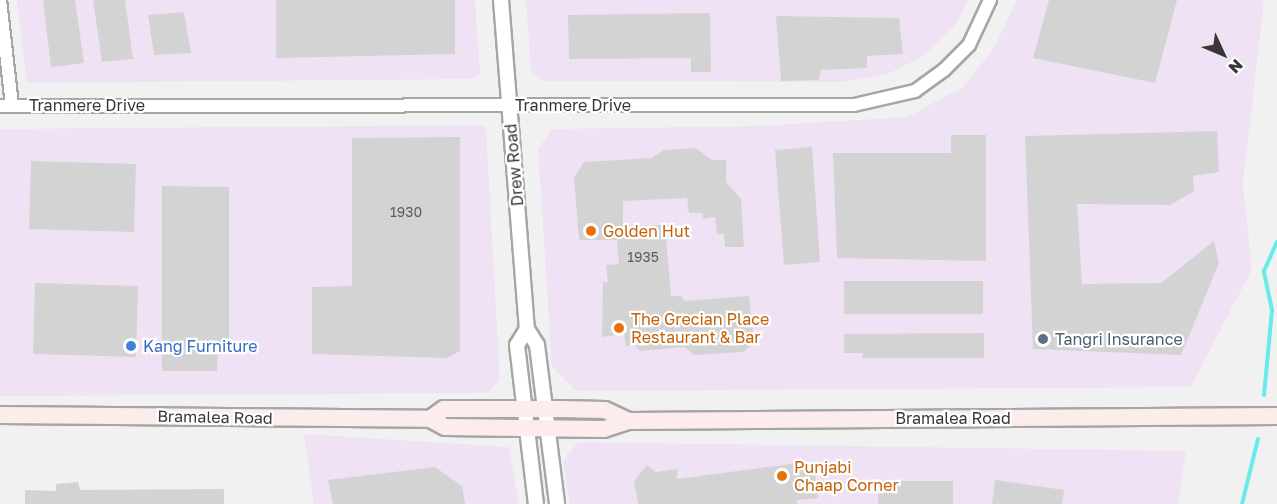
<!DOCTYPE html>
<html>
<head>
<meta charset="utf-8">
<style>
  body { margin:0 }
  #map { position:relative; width:1277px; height:504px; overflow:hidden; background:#f1f1f2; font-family:"Golos Text",sans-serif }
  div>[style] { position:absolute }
  .industrial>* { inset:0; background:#f0e2f5 }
  .stream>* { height:4px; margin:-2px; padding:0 2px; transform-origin:2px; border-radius:2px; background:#6aeaec }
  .building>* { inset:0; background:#d4d3d4 }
  .roads { filter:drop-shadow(2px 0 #a6a6a7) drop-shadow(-2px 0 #a6a6a7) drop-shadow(0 2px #a6a6a7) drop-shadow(0 -2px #a6a6a7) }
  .minor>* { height:12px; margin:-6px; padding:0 6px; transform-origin:6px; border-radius:6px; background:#fff }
  .tertiary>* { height:14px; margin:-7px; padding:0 7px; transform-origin:7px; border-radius:7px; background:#fff }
  .secondary>* { height:16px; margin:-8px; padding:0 8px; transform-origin:8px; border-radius:8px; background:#fcecec }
  .dots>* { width:16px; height:16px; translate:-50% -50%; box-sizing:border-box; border:3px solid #feffff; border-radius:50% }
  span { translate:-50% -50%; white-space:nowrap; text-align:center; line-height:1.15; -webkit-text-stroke:4.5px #feffff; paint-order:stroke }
  .number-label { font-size:14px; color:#5e5e5e }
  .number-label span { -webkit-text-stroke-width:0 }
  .street-label { font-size:16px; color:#373737 }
  .food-label { font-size:16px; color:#c56008 }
  .left { translate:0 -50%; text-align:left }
  .service-label { font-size:16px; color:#4e5e75 }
  .shop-label { font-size:16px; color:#366cbe }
  .north { position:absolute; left:1193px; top:24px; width:60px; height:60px; -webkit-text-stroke:4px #feffff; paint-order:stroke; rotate:134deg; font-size:16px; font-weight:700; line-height:24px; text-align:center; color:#373737 }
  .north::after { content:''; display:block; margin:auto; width:21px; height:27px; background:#373737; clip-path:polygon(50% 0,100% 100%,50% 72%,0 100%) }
</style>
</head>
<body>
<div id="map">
  <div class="industrial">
    <i style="clip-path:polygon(17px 0,475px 0,480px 73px,473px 79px,27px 83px)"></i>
    <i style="clip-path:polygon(526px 0,968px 0,955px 26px,924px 56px,886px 75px,843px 82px,544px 81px,531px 72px)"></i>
    <i style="clip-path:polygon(1017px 0,1264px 0,1243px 184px,1252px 269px,1191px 387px,576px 391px,552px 367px,538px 149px,552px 129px,756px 126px,907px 117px,963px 87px,994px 48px)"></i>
    <i style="clip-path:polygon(481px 125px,486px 128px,500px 380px,488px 393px,0 396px,0 129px)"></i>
    <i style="clip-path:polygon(304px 434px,509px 447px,519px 504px,314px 504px)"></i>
    <i style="clip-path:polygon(578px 442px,1186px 451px,1178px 504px,570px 504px,563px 461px)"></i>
  </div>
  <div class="stream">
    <i style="left:1264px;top:395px;width:85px;rotate:-84.6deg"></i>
    <i style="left:1272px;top:310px;width:40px;rotate:-102deg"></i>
    <i style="left:1264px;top:271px;width:32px;rotate:-66deg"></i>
    <i style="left:1242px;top:504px;width:67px;rotate:-76.2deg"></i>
  </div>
  <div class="building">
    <i style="clip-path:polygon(43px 0,75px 0,84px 63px,51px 67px)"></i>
    <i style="clip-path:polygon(93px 0,125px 0,133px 59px,102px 62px)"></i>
    <i style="clip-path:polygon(276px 0,455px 0,455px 54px,276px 58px)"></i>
    <i style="clip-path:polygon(1049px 0,1177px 0,1155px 83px,1033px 58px)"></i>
    <i style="clip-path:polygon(184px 12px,191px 53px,154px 55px,148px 15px)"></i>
    <i style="clip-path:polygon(710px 13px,711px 72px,691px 72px,691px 58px,569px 59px,568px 15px)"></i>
    <i style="clip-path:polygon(776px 16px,899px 18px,903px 54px,867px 56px,867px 68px,821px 70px,819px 80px,781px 81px)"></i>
    <i style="clip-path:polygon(1217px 131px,1219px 172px,1193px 176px,1194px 191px,1170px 205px,1077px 204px,1082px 284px,1161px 283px,1214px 241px,1219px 263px,1181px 355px,1033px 349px,1025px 136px)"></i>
    <i style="clip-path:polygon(951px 135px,986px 135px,986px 261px,837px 258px,833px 153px,951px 153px)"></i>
    <i style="clip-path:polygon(460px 137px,460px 351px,447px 358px,312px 354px,312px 287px,352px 286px,352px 138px)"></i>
    <i style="clip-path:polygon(812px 147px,820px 262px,784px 265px,775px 150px)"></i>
    <i style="clip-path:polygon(696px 148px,712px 160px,726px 160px,726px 182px,741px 199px,744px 247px,725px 247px,724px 234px,717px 234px,715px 217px,703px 219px,702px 213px,689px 213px,687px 198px,623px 201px,623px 226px,665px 225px,671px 296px,682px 296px,684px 301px,749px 296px,754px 341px,744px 352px,694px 355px,684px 347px,640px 351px,635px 345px,626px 346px,624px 334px,602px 337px,603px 282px,608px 282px,606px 265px,619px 264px,617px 240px,579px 240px,574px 177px,584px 162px,651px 158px,664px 150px)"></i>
    <i style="clip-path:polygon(31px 161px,136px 164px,134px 232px,29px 229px)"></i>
    <i style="clip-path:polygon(162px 186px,229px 187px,229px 350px,218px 350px,217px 371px,162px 371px)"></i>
    <i style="clip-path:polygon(844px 281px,983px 281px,983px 314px,844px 314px)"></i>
    <i style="clip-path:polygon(35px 283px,138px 286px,136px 357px,33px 354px)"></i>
    <i style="clip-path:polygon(984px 333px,984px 358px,863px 358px,863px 353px,844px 353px,844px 334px)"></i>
    <i style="clip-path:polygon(814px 461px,818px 498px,797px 500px,797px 504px,638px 504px,634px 481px,647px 465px,656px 472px,678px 469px,677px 479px)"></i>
    <i style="clip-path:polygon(435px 467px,462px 486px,465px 504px,333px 504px,328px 480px)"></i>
    <i style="clip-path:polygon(995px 480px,1064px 490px,1062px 504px,992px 504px)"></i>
    <i style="clip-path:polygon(878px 481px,953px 481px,953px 504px,878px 504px)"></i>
    <i style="clip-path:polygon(78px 482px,80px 490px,224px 489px,224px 504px,25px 504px,25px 490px,56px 491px,56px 484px)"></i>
  </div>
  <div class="roads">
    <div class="minor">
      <i style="left:0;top:0;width:106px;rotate:83.5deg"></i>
      <i style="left:0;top:106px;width:854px;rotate:-0.07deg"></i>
      <i style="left:854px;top:105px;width:63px;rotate:-12.9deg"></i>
      <i style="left:915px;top:91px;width:36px;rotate:-36deg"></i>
      <i style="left:944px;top:70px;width:35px;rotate:-45deg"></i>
      <i style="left:969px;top:45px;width:50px;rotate:-65deg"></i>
    </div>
    <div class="tertiary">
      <i style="left:501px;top:0;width:330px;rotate:85.5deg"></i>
      <i style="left:527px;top:329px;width:19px;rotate:58deg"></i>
      <i style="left:537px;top:345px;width:160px;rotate:82.8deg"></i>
      <i style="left:527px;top:329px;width:19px;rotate:122deg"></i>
      <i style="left:517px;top:345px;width:160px;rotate:83.2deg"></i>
    </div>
    <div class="secondary">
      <i style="left:0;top:415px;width:430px;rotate:0.5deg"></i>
      <i style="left:430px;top:419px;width:17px;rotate:28deg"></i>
      <i style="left:445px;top:427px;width:159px;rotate:0.7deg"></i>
      <i style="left:604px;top:429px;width:26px;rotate:-18deg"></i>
      <i style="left:629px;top:421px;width:648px;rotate:-0.44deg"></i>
      <i style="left:430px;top:419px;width:17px;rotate:-36deg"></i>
      <i style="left:444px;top:409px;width:117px"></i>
      <i style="left:561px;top:409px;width:44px;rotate:1.3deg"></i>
      <i style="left:605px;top:410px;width:26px;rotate:25deg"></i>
    </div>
  </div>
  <div class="dots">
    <i style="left:591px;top:231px;background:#e8710a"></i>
    <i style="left:619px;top:328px;background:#e8710a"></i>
    <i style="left:1043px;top:339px;background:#5c6f8a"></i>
    <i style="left:131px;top:346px;background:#3f7fe0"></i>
    <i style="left:782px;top:476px;background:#e8710a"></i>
  </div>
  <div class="number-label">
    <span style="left:406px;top:212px">1930</span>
    <span style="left:643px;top:257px">1935</span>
  </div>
  <div class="street-label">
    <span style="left:87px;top:105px">Tranmere Drive</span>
    <span style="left:573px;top:105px">Tranmere Drive</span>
    <span style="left:514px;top:165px;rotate:-95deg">Drew Road</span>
    <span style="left:215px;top:417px;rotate:1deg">Bramalea Road</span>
    <span style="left:953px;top:418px">Bramalea Road</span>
  </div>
  <div class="food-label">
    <span class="left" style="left:603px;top:231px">Golden Hut</span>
    <span class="left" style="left:631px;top:328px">The Grecian Place<br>Restaurant &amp; Bar</span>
    <span class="left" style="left:794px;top:476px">Punjabi<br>Chaap Corner</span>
  </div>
  <div class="service-label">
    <span class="left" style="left:1055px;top:339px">Tangri Insurance</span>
  </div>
  <div class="shop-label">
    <span class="left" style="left:143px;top:346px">Kang Furniture</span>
  </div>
  <div class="north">N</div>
</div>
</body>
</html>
